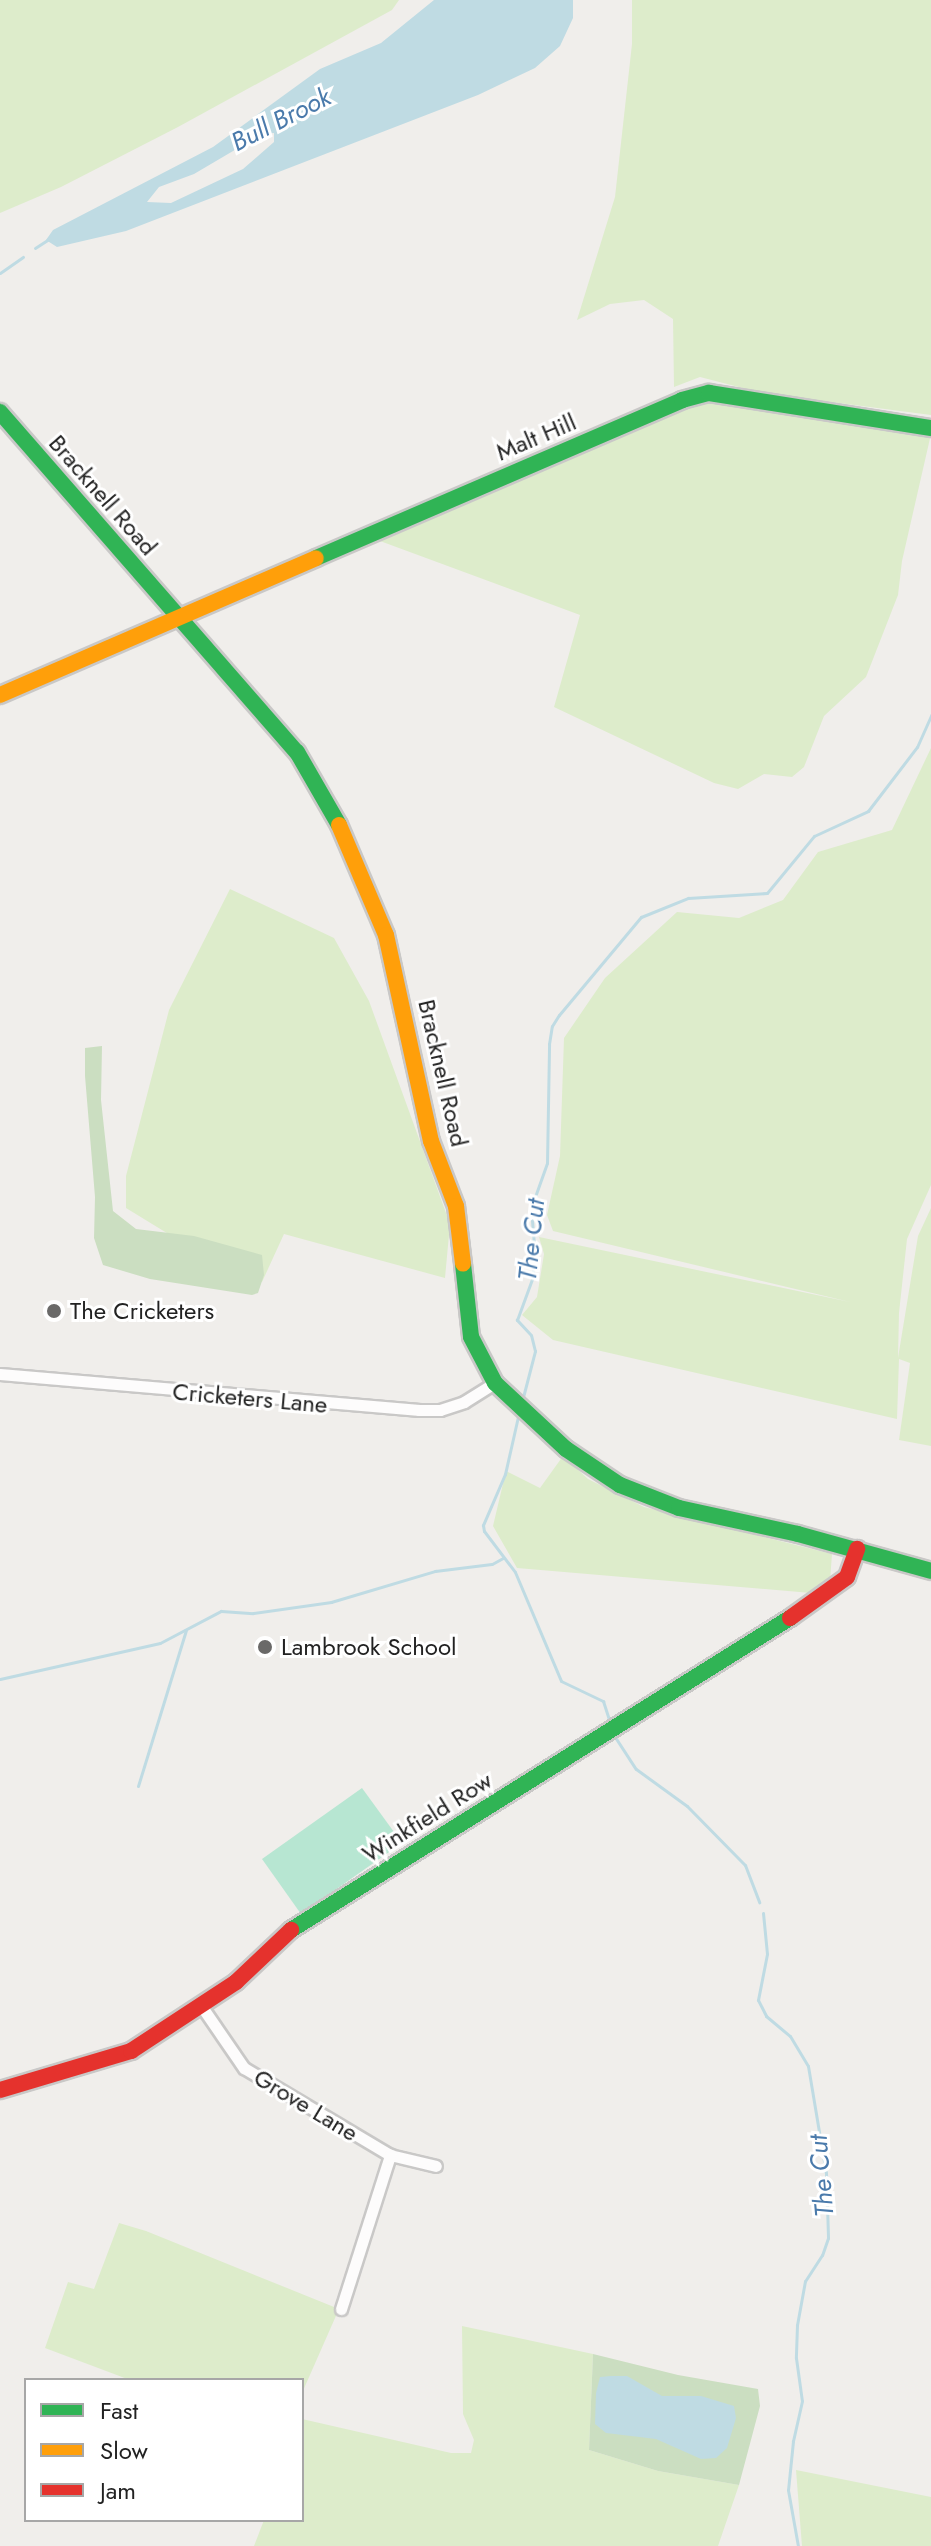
<!DOCTYPE html>
<html>
<head>
<meta charset="utf-8">
<style>
  body { margin:0 }
  #map { position:relative; width:931px; height:2546px; overflow:hidden; background:#f0eeeb; font-family:Jost,sans-serif }
  div>[style] { position:absolute }
  .grass>* { inset:0; background:#ddeccb }
  .forest>* { inset:0; background:#cbdec1 }
  .pitch>* { inset:0; background:#b7e6d2 }
  .water>* { inset:0; background:#bfdbe3 }
  .stream>* { height:3px; margin:-1.5px; padding:0 1.5px; transform-origin:1.5px; border-radius:1.5px; background:#bfdbe3 }
  .roads { filter:drop-shadow(2px 0 #c9c8c7) drop-shadow(-2px 0 #c9c8c7) drop-shadow(0 2px #c9c8c7) drop-shadow(0 -2px #c9c8c7) }
  .street>* { height:11px; margin:-5.5px; padding:0 5.5px; transform-origin:5.5px; border-radius:5.5px; background:#fdfcfc }
  .fast>* { height:16px; margin:-8px; padding:0 8px; transform-origin:8px; border-radius:8px; background:#30b455 }
  .slow>* { height:16px; margin:-8px; padding:0 8px; transform-origin:8px; border-radius:8px; background:#ff9f0a }
  .jam>* { height:16px; margin:-8px; padding:0 8px; transform-origin:8px; border-radius:8px; background:#e5322d }
  .dots>* { width:22px; height:22px; translate:-50% -50%; box-sizing:border-box; border:4px solid #fff; border-radius:50% }
  span { translate:-50% -50%; white-space:nowrap; text-align:center; line-height:1.15; -webkit-text-stroke:6px #fff; paint-order:stroke }
  .street-label { font-size:24px; color:#222 }
  .poi-label { font-size:24px; color:#222 }
  .left { translate:0 -50%; text-align:left }
  .water-label { font-size:26px; color:#4a7aab; font-style:italic }
  .legend { position:absolute; left:24px; top:2378px; width:280px; height:144px; box-sizing:border-box; background:#fff; border:2px solid #a7a7a7; margin:0; padding:10px 14px; list-style:none; font-size:24px; color:#222 }
  .legend li { display:flex; align-items:center; gap:16px; height:40px }
  .legend b { width:40px; border:2px solid #a7a7a7 }
</style>
</head>
<body>
<div id="map">
  <div class="grass">
    <i style="clip-path:polygon(0 0,399px 0,392px 10px,178px 127px,61px 187px,0 213px)"></i>
    <i style="clip-path:polygon(632px 0,931px 0,931px 415px,762px 393px,700px 377px,674px 387px,673px 319px,644px 300px,610px 304px,577px 320px,615px 197px,632px 44px)"></i>
    <i style="clip-path:polygon(705px 398px,931px 434px,902px 561px,898px 595px,866px 677px,824px 716px,804px 767px,792px 777px,764px 774px,738px 789px,714px 783px,554px 707px,580px 615px,380px 541px)"></i>
    <i style="clip-path:polygon(931px 748px,931px 1185px,907px 1239px,899px 1313px,898px 1358px,918px 1236px,931px 1208px,931px 1446px,899px 1440px,910px 1363px,899px 1359px,897px 1419px,553px 1340px,522px 1315px,537px 1297px,544px 1254px,539px 1237px,850px 1302px,553px 1231px,547px 1215px,560px 1156px,564px 1038px,605px 978px,677px 912px,739px 918px,783px 900px,818px 852px,892px 830px)"></i>
    <i style="clip-path:polygon(230px 889px,334px 938px,369px 1001px,450px 1224px,445px 1278px,284px 1234px,262px 1282px,193px 1249px,126px 1208px,126px 1176px,169px 1010px)"></i>
    <i style="clip-path:polygon(563px 1456px,588px 1479px,644px 1507px,832px 1554px,830px 1581px,811px 1593px,517px 1568px,493px 1526px,506px 1471px,540px 1488px)"></i>
    <i style="clip-path:polygon(119px 2223px,146px 2231px,339px 2309px,302px 2393px,302px 2380px,130px 2380px,45px 2348px,68px 2282px,94px 2289px)"></i>
    <i style="clip-path:polygon(462px 2326px,593px 2354px,589px 2450px,658px 2471px,739px 2485px,718px 2546px,254px 2546px,264px 2520px,302px 2520px,302px 2419px,451px 2453px,471px 2453px,474px 2440px,463px 2414px)"></i>
    <i style="clip-path:polygon(796px 2470px,931px 2497px,931px 2546px,802px 2546px)"></i>
  </div>
  <div class="forest">
    <i style="clip-path:polygon(102px 1046px,101px 1100px,113px 1211px,136px 1229px,194px 1236px,262px 1255px,264px 1275px,258px 1293px,252px 1295px,150px 1279px,103px 1265px,94px 1238px,95px 1197px,85px 1076px,85px 1048px)"></i>
    <i style="clip-path:polygon(593px 2354px,678px 2375px,758px 2389px,760px 2406px,739px 2485px,658px 2471px,589px 2450px)"></i>
  </div>
  <div class="pitch">
    <i style="clip-path:polygon(362px 1788px,402px 1843px,301px 1914px,262px 1859px)"></i>
  </div>
  <div class="water">
    <i style="clip-path:polygon(evenodd,434px 0,573px 0,573px 18px,560px 46px,535px 68px,478px 95px,126px 231px,57px 247px,46px 240px,53px 230px,213px 147px,320px 69px,381px 43px,434px 0,262px 134px,274px 133px,274px 142px,243px 169px,171px 203px,147px 202px,159px 187px,194px 174px,262px 134px)"></i>
    <i style="clip-path:polygon(611px 2376px,627px 2376px,662px 2396px,701px 2396px,734px 2406px,736px 2418px,727px 2448px,716px 2458px,701px 2459px,656px 2439px,606px 2433px,595px 2424px,596px 2393px,600px 2377px)"></i>
  </div>
  <div class="stream">
    <i style="left:35px;top:248px;width:17px;rotate:-33deg"></i>
    <i style="left:0;top:273px;width:28px;rotate:-35deg"></i>
    <i style="left:522px;top:1401px;width:52px;rotate:-75.4deg"></i>
    <i style="left:535px;top:1351px;width:16px;rotate:-104deg"></i>
    <i style="left:531px;top:1335px;width:21px;rotate:-133deg"></i>
    <i style="left:517px;top:1320px;width:44px;rotate:-69.9deg"></i>
    <i style="left:532px;top:1279px;width:22px;rotate:-82deg"></i>
    <i style="left:535px;top:1257px;width:49px;rotate:-94.7deg"></i>
    <i style="left:531px;top:1208px;width:48px;rotate:-70.4deg"></i>
    <i style="left:547px;top:1163px;width:119px;rotate:-89deg"></i>
    <i style="left:549px;top:1044px;width:18px;rotate:-81deg"></i>
    <i style="left:552px;top:1026px;width:13px;rotate:-58deg"></i>
    <i style="left:559px;top:1015px;width:128px;rotate:-50.1deg"></i>
    <i style="left:641px;top:917px;width:51px;rotate:-22deg"></i>
    <i style="left:688px;top:898px;width:79px;rotate:-3.6deg"></i>
    <i style="left:767px;top:893px;width:74px;rotate:-50.5deg"></i>
    <i style="left:814px;top:836px;width:60px;rotate:-24.8deg"></i>
    <i style="left:868px;top:811px;width:81px;rotate:-52.6deg"></i>
    <i style="left:917px;top:747px;width:35px;rotate:-66deg"></i>
    <i style="left:519px;top:1412px;width:64px;rotate:102.7deg"></i>
    <i style="left:505px;top:1474px;width:56px;rotate:113.3deg"></i>
    <i style="left:483px;top:1525px;width:6px;rotate:81deg"></i>
    <i style="left:484px;top:1531px;width:51px;rotate:52.9deg"></i>
    <i style="left:515px;top:1572px;width:118px;rotate:67.1deg"></i>
    <i style="left:561px;top:1681px;width:47px;rotate:25.5deg"></i>
    <i style="left:603px;top:1701px;width:22px;rotate:72deg"></i>
    <i style="left:0;top:1679px;width:164px;rotate:-12.7deg"></i>
    <i style="left:160px;top:1643px;width:69px;rotate:-27.7deg"></i>
    <i style="left:221px;top:1611px;width:32px;rotate:4deg"></i>
    <i style="left:253px;top:1613px;width:79px;rotate:-8deg"></i>
    <i style="left:331px;top:1602px;width:109px;rotate:-16.6deg"></i>
    <i style="left:435px;top:1571px;width:57px;rotate:-7deg"></i>
    <i style="left:492px;top:1564px;width:13px;rotate:-29deg"></i>
    <i style="left:615px;top:1737px;width:38px;rotate:57deg"></i>
    <i style="left:636px;top:1769px;width:63px;rotate:36deg"></i>
    <i style="left:687px;top:1806px;width:83px;rotate:45.5deg"></i>
    <i style="left:745px;top:1865px;width:40px;rotate:69deg"></i>
    <i style="left:138px;top:1786px;width:163px;rotate:-72.9deg"></i>
    <i style="left:763px;top:1913px;width:41px;rotate:84.4deg"></i>
    <i style="left:767px;top:1954px;width:47px;rotate:101.1deg"></i>
    <i style="left:758px;top:2000px;width:18px;rotate:63deg"></i>
    <i style="left:766px;top:2016px;width:31px;rotate:40deg"></i>
    <i style="left:790px;top:2036px;width:35px;rotate:59deg"></i>
    <i style="left:808px;top:2066px;width:109px;rotate:80.5deg"></i>
    <i style="left:826px;top:2173px;width:65px;rotate:88.2deg"></i>
    <i style="left:828px;top:2238px;width:18px;rotate:109deg"></i>
    <i style="left:822px;top:2255px;width:31px;rotate:123deg"></i>
    <i style="left:805px;top:2281px;width:45px;rotate:100.3deg"></i>
    <i style="left:797px;top:2325px;width:33px;rotate:92deg"></i>
    <i style="left:796px;top:2358px;width:43px;rotate:82.1deg"></i>
    <i style="left:802px;top:2401px;width:41px;rotate:102.7deg"></i>
    <i style="left:793px;top:2441px;width:49px;rotate:95.8deg"></i>
    <i style="left:788px;top:2490px;width:57px;rotate:79.9deg"></i>
  </div>
  <div class="roads">
    <div class="street">
      <i style="left:0;top:1374px;width:421px;rotate:4.9deg"></i>
      <i style="left:419px;top:1410px;width:21px"></i>
      <i style="left:440px;top:1410px;width:25px;rotate:-18deg"></i>
      <i style="left:464px;top:1402px;width:36px;rotate:-32deg"></i>
      <i style="left:202px;top:2007px;width:74px;rotate:55.5deg"></i>
      <i style="left:244px;top:2068px;width:170px;rotate:30.8deg"></i>
      <i style="left:390px;top:2155px;width:47px;rotate:13.4deg"></i>
      <i style="left:341px;top:2309px;width:162px;rotate:-72.3deg"></i>
    </div>
    <div class="fast">
      <i style="left:0;top:412px;width:451px;rotate:48.9deg"></i>
      <i style="left:297px;top:752px;width:84px;rotate:60.1deg"></i>
      <i style="left:316px;top:558px;width:399px;rotate:-23.3deg"></i>
      <i style="left:682px;top:400px;width:28px;rotate:-15deg"></i>
      <i style="left:709px;top:393px;width:225px;rotate:9deg"></i>
      <i style="left:463px;top:1264px;width:73px;rotate:83.7deg"></i>
      <i style="left:471px;top:1337px;width:52px;rotate:62.4deg"></i>
      <i style="left:495px;top:1383px;width:97px;rotate:42.9deg"></i>
      <i style="left:566px;top:1449px;width:65px;rotate:33.7deg"></i>
      <i style="left:620px;top:1485px;width:63px;rotate:21.3deg"></i>
      <i style="left:679px;top:1508px;width:122px;rotate:12.3deg"></i>
      <i style="left:798px;top:1534px;width:138px;rotate:15.5deg"></i>
      <i style="left:291px;top:1930px;width:589px;rotate:-32.02deg"></i>
    </div>
    <div class="slow">
      <i style="left:0;top:695px;width:344px;rotate:-23.4deg"></i>
      <i style="left:339px;top:825px;width:120px;rotate:66.9deg"></i>
      <i style="left:386px;top:935px;width:211px;rotate:77.7deg"></i>
      <i style="left:431px;top:1141px;width:70px;rotate:69deg"></i>
      <i style="left:456px;top:1206px;width:58px;rotate:83.1deg"></i>
    </div>
    <div class="jam">
      <i style="left:790px;top:1618px;width:70px;rotate:-35.7deg"></i>
      <i style="left:847px;top:1577px;width:30px;rotate:-70deg"></i>
      <i style="left:0;top:2090px;width:137px;rotate:-16.6deg"></i>
      <i style="left:131px;top:2051px;width:126px;rotate:-33.3deg"></i>
      <i style="left:236px;top:1982px;width:76px;rotate:-43.4deg"></i>
    </div>
  </div>
  <div class="dots">
    <i style="left:54px;top:1311px;background:#6a6968"></i>
    <i style="left:265px;top:1647px;background:#6a6968"></i>
  </div>
  <div class="street-label">
    <span style="left:536px;top:437px;rotate:-23deg">Malt Hill</span>
    <span style="left:103px;top:495px;rotate:49deg">Bracknell Road</span>
    <span style="left:443px;top:1073px;rotate:77deg">Bracknell Road</span>
    <span style="left:250px;top:1398px;rotate:5deg">Cricketers Lane</span>
    <span style="left:427px;top:1817px;rotate:-32deg">Winkfield Row</span>
    <span style="left:306px;top:2105px;rotate:31deg">Grove Lane</span>
  </div>
  <div class="poi-label">
    <span class="left" style="left:70px;top:1311px">The Cricketers</span>
    <span class="left" style="left:281px;top:1647px">Lambrook School</span>
  </div>
  <div class="water-label">
    <span style="left:281px;top:120px;rotate:-27deg">Bull Brook</span>
    <span style="left:532px;top:1240px;rotate:-84deg">The Cut</span>
    <span style="left:822px;top:2176px;rotate:-95deg">The Cut</span>
  </div>
  <ul class="legend">
  <li><b style="height:10px;background:#30b455"></b>Fast</li>
  <li><b style="height:10px;background:#ff9f0a"></b>Slow</li>
  <li><b style="height:10px;background:#e5322d"></b>Jam</li>
  </ul>
</div>
</body>
</html>
